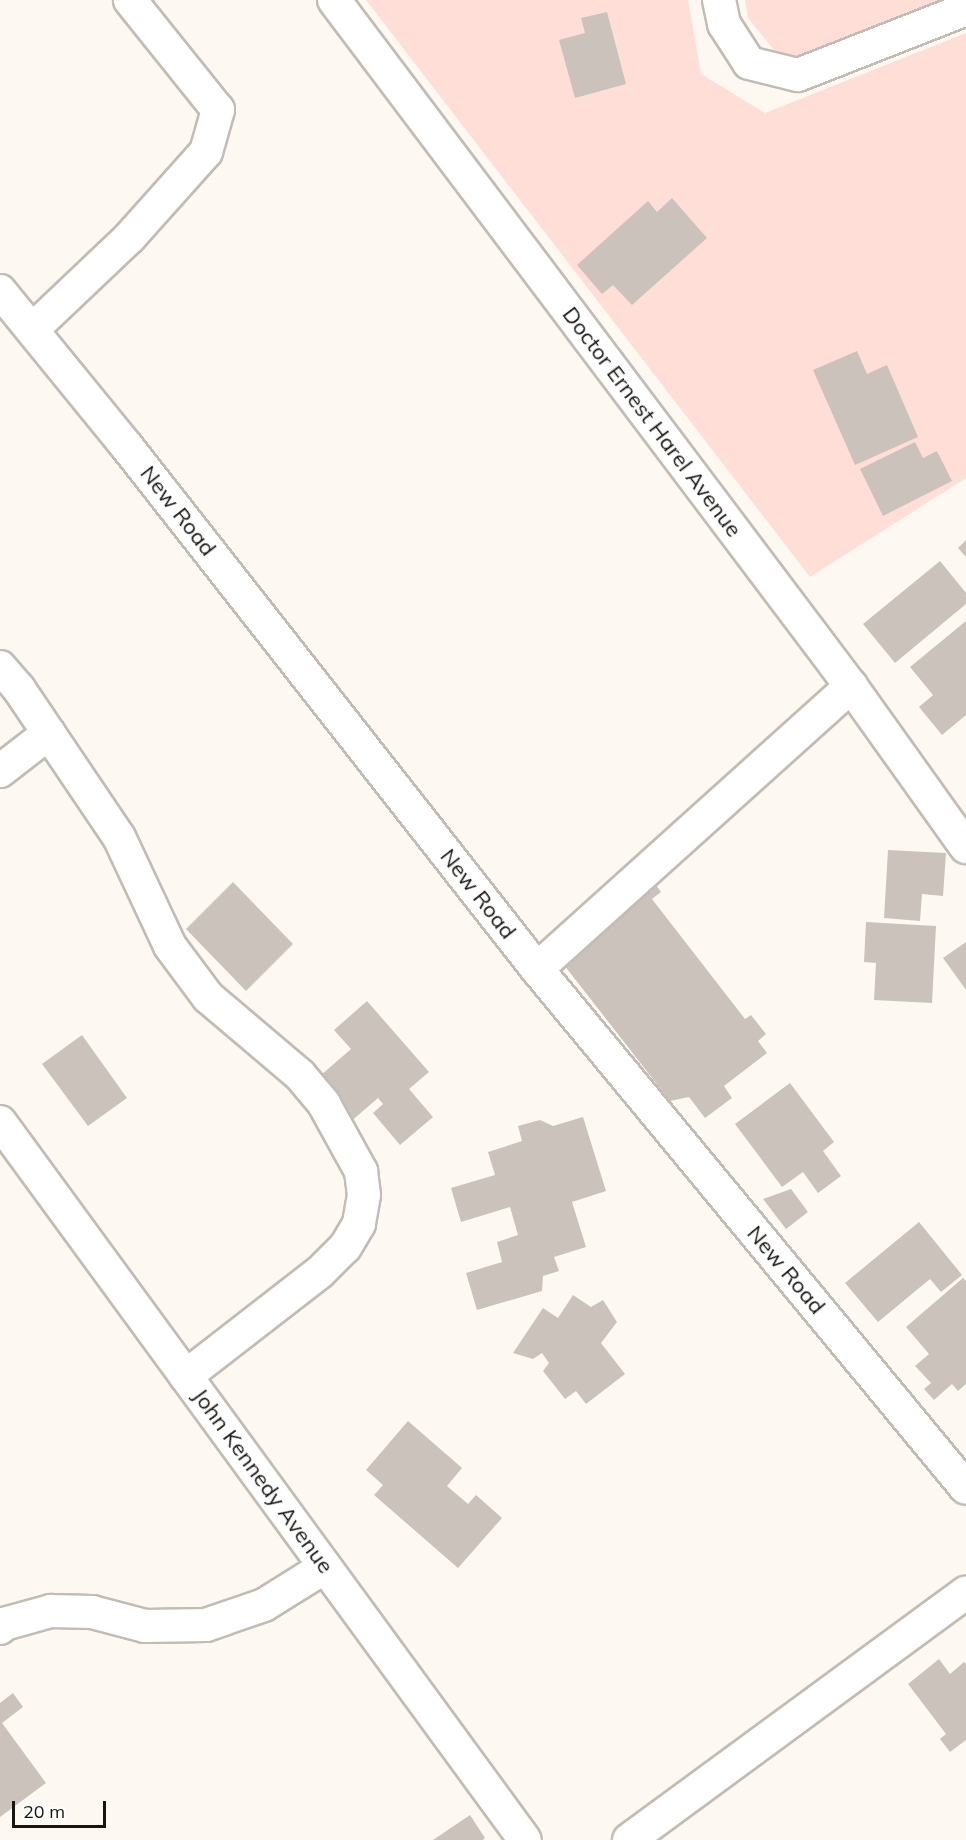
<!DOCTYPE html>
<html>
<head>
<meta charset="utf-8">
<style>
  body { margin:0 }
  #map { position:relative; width:966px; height:1840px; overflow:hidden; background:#fef8f2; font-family:Mulish,sans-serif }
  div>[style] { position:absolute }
  .green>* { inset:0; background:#feded6 }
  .building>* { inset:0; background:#cbc2bc }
  .roads { filter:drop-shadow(2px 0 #c3bcb4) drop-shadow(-2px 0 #c3bcb4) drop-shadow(0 2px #c3bcb4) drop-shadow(0 -2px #c3bcb4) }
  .minor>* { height:32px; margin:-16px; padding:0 16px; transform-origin:16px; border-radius:16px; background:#fff }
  span { translate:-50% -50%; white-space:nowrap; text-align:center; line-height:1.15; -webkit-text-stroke:5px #fff; paint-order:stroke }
  .street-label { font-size:22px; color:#171512 }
  .scale { position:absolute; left:12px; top:1801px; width:94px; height:27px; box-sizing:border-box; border:3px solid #171512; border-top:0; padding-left:8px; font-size:18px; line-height:21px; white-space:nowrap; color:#171512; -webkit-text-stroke:4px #fff; paint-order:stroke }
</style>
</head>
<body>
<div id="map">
  <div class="green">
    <i style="clip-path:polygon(366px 0,688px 0,701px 74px,765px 113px,966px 33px,966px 478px,810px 577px)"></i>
    <i style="clip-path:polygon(745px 0,962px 0,807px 58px,778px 55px,748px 18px)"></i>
  </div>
  <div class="building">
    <i style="clip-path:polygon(607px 12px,626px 84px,575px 98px,559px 40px,585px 33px,581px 18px)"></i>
    <i style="clip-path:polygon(672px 198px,707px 238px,632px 305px,613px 285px,602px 294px,577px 265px,648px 201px,657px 212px)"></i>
    <i style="clip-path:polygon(857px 351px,867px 374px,887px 365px,918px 437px,855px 465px,813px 370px)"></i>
    <i style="clip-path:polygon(915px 442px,923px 458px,937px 451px,952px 481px,883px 516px,860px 469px)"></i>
    <i style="clip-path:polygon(966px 540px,966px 557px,958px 548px)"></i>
    <i style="clip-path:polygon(940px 561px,966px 593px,966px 604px,895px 663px,863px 624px)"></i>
    <i style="clip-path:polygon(966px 621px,966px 715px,942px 735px,919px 707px,933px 695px,910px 667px)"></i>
    <i style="clip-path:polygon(888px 850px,946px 853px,943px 896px,922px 894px,920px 921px,884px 918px)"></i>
    <i style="clip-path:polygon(653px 881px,661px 892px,652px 899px,745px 1019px,751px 1015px,766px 1034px,758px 1041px,767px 1053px,724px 1086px,732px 1098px,705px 1118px,689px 1097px,670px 1101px,557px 956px)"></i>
    <i style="clip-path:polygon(233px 882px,293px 944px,246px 991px,186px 929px)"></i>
    <i style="clip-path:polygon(866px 922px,936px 926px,932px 1003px,874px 1000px,876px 963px,864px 962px)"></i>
    <i style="clip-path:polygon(966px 942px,966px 990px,943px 958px)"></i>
    <i style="clip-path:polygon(367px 1001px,429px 1072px,409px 1089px,433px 1117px,400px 1145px,373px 1113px,383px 1104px,378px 1098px,349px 1123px,313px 1082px,351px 1049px,334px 1030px)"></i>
    <i style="clip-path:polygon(82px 1035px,127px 1098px,88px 1126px,42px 1064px)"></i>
    <i style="clip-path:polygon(790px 1083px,834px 1142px,823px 1151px,841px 1176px,818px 1193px,803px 1172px,782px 1187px,735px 1124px)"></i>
    <i style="clip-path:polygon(583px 1117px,606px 1191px,572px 1202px,586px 1247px,554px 1257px,559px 1271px,543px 1276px,542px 1291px,477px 1310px,466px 1273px,502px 1262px,497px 1242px,518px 1235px,510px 1207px,461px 1222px,451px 1188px,495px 1175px,488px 1152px,522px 1141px,518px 1126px,540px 1120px,553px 1126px)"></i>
    <i style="clip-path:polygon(791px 1189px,808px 1212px,786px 1229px,763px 1199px)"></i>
    <i style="clip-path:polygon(919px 1222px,962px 1275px,941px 1292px,930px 1279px,878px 1322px,845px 1283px)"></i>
    <i style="clip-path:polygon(963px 1278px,966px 1281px,966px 1384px,958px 1391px,952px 1384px,934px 1400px,924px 1389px,931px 1383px,915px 1366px,929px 1354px,906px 1327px)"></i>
    <i style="clip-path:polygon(573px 1295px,591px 1307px,603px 1300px,617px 1322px,601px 1343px,625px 1374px,586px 1404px,576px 1391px,565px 1399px,543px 1371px,549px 1363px,542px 1353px,533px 1359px,513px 1353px,543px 1308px,558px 1318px)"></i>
    <i style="clip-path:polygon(408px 1421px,462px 1468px,447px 1486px,468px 1504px,476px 1495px,502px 1518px,458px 1568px,374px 1495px,383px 1485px,366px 1470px)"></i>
    <i style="clip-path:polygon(939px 1659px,950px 1674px,964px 1662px,966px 1664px,966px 1740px,950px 1752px,940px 1739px,946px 1734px,908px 1684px)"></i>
    <i style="clip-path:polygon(13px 1693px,23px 1707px,2px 1723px,46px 1783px,0 1817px,0 1703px)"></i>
    <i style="clip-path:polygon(470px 1815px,485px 1838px,483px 1840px,433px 1840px)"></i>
  </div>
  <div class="roads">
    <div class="minor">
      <i style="left:334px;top:0;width:859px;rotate:53deg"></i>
      <i style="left:851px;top:686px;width:198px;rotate:54.5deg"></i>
      <i style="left:719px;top:0;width:25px;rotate:78deg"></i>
      <i style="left:724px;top:24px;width:46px;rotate:57.3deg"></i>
      <i style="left:749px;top:63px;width:50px;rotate:13.8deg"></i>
      <i style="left:798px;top:75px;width:180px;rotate:-21.4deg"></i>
      <i style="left:0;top:291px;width:203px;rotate:50.8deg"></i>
      <i style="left:128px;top:448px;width:662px;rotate:51.87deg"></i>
      <i style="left:537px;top:969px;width:673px;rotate:50.42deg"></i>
      <i style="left:32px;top:330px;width:134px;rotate:-43.5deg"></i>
      <i style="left:129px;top:238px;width:115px;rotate:-48.2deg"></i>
      <i style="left:206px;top:152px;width:44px;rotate:-74.1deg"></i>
      <i style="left:218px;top:110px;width:141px;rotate:-128.7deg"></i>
      <i style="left:0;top:667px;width:29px;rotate:49deg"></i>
      <i style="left:19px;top:689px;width:179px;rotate:56deg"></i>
      <i style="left:119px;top:837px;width:120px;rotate:64.9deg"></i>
      <i style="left:170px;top:946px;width:64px;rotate:53.3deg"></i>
      <i style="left:208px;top:997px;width:121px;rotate:40.3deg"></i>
      <i style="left:300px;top:1075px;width:38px;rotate:50deg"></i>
      <i style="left:324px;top:1104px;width:77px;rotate:61.1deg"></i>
      <i style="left:361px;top:1171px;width:24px;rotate:83deg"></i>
      <i style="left:364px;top:1195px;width:29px;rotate:100deg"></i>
      <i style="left:359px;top:1224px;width:27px;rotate:121deg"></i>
      <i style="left:345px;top:1247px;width:35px;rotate:135deg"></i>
      <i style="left:320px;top:1272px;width:170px;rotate:142.2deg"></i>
      <i style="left:0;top:771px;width:62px;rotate:-37.8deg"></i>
      <i style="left:537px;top:969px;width:423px;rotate:-42deg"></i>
      <i style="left:0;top:1122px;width:889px;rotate:53.83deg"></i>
      <i style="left:0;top:1628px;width:6px;rotate:-45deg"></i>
      <i style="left:4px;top:1624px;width:49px;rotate:-15.5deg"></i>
      <i style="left:51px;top:1611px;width:41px;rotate:1.4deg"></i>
      <i style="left:92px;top:1612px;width:55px;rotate:14.8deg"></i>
      <i style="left:145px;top:1626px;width:61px;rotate:-0.9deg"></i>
      <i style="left:206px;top:1625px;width:61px;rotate:-19deg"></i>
      <i style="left:264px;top:1605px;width:72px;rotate:-31.9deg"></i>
      <i style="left:629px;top:1840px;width:418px;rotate:-36.3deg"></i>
    </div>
  </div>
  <div class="street-label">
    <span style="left:652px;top:422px;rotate:53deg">Doctor Ernest Harel Avenue</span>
    <span style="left:178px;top:511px;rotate:52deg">New Road</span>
    <span style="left:478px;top:894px;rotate:52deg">New Road</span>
    <span style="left:786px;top:1270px;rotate:50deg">New Road</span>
    <span style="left:263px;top:1481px;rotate:54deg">John Kennedy Avenue</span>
  </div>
  <div class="scale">20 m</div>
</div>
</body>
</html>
